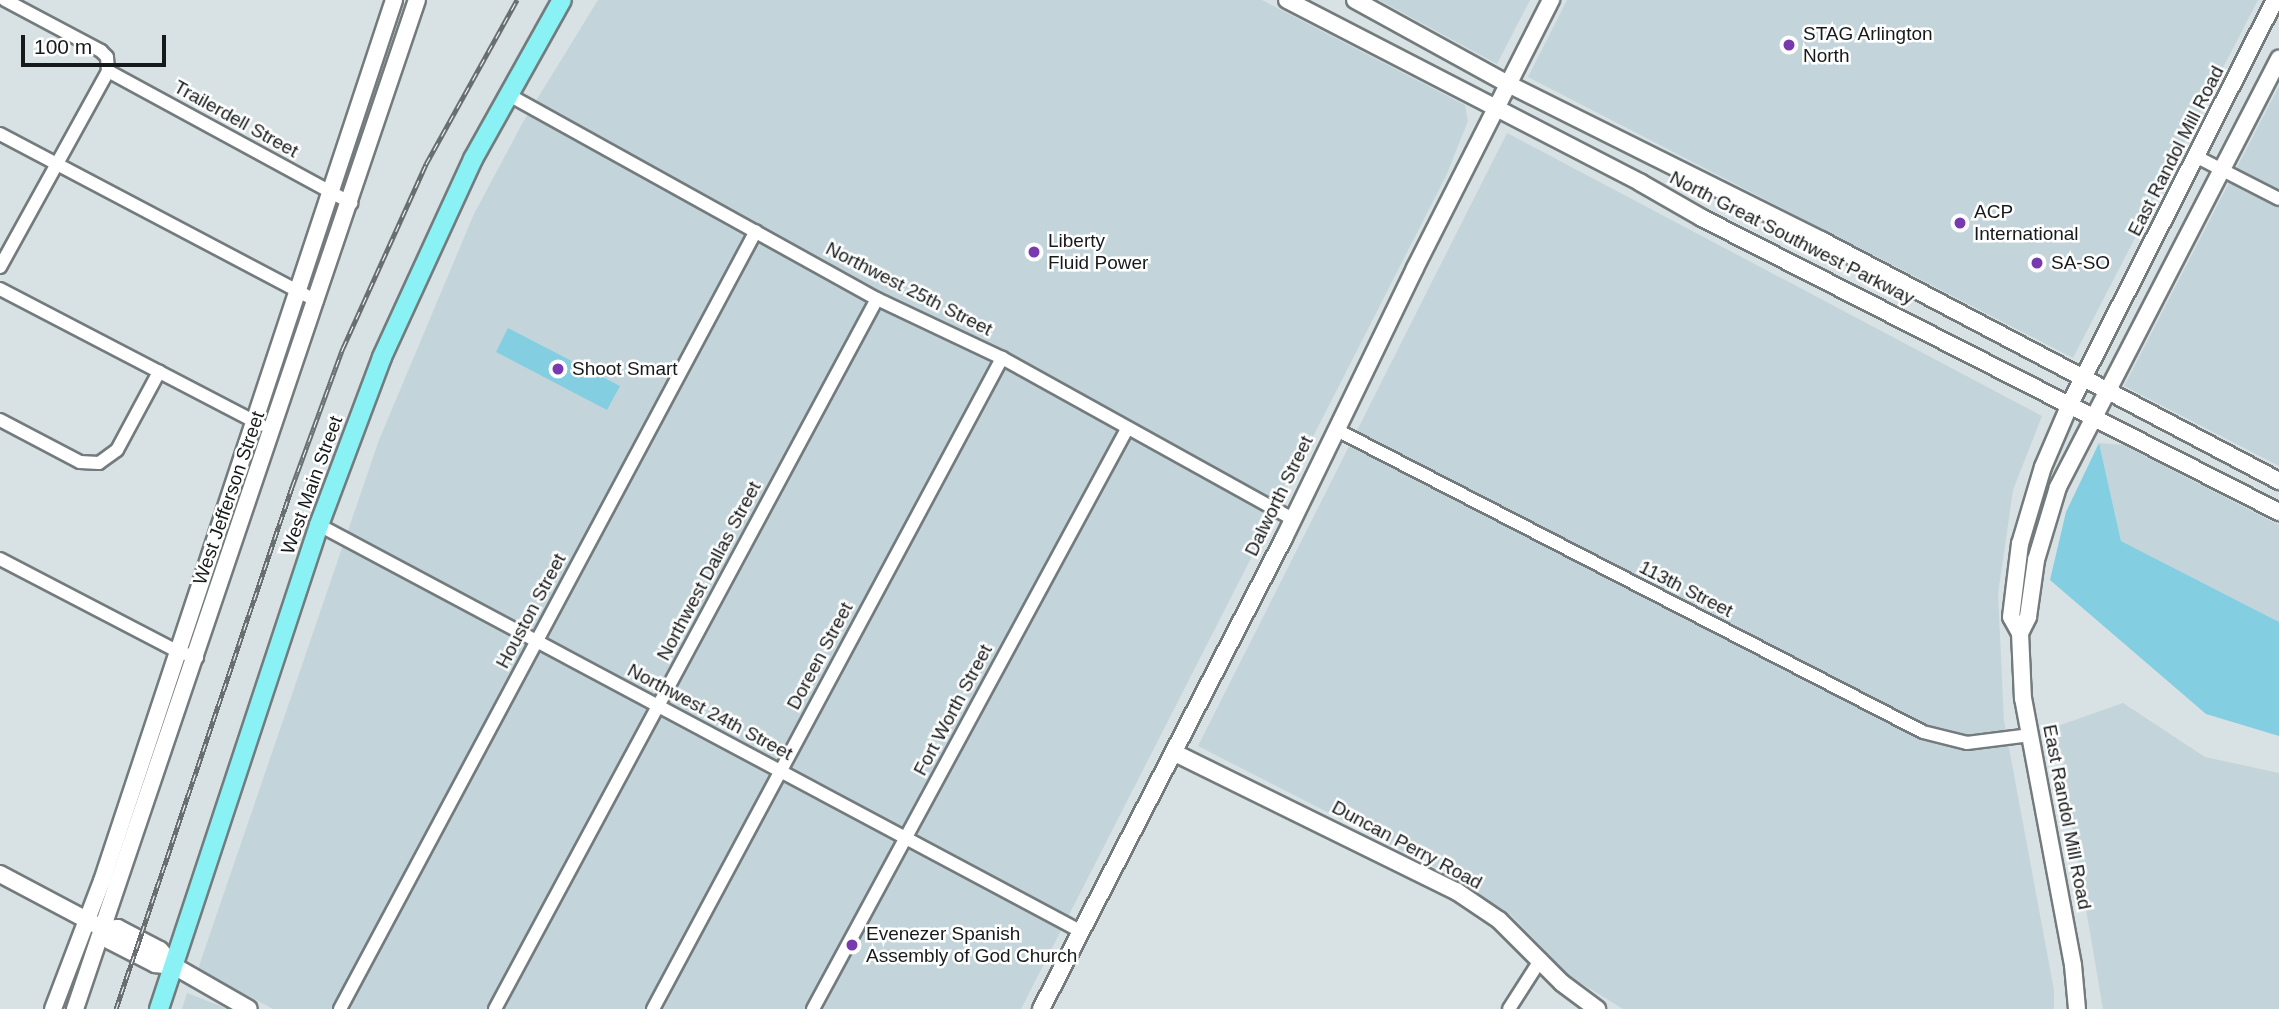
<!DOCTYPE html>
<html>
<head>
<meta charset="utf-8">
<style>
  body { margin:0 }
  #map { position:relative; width:2279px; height:1009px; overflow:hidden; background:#d8e1e4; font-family:Helvetica,sans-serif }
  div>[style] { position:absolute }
  .built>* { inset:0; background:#c3d5da }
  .green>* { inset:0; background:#84cee1 }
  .roads { filter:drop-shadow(2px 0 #737b7d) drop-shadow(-2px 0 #737b7d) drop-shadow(0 2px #737b7d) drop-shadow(0 -2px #737b7d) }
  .street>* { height:12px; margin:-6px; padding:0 6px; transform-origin:6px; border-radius:6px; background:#fff }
  .secondary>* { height:16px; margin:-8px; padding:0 8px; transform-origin:8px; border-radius:8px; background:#fff }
  .primary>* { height:18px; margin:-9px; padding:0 9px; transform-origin:9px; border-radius:9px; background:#8af2f5 }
  .rail>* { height:5px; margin-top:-2.5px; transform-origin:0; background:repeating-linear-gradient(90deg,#fff 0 8px,#696f71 0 16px); box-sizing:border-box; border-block:2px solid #696f71 }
  .dots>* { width:19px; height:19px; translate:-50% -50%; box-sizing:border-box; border:4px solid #fff; border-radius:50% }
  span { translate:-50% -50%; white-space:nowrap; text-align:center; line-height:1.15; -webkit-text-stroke:5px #fff; paint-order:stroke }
  .poi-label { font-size:19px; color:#171a1b }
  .left { translate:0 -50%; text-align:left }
  .street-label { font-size:19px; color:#171a1b }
  .scale { position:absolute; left:21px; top:35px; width:145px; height:32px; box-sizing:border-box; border:4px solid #171a1b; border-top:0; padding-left:9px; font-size:21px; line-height:24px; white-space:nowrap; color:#171a1b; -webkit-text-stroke:5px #fff; paint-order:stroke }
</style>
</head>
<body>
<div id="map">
  <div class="built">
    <i style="clip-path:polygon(598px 0,1262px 0,1465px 105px,1468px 121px,1446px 176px,1021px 1009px,273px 1009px,198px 969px,379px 440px,474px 214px,523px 122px)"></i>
    <i style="clip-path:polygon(1379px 0,1530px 0,1497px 64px)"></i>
    <i style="clip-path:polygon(1567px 0,2258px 0,2073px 358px,1528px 77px)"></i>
    <i style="clip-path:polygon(2279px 86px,2279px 466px,2124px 386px)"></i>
    <i style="clip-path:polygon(1507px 133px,2042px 416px,2013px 490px,1998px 594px,2004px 721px,2054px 990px,2054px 1009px,1623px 1009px,1571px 977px,1512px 916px,1454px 877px,1198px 746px)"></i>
    <i style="clip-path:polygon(2099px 443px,2124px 445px,2279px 525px,2279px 622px,2121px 541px)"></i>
    <i style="clip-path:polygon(2123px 703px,2205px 757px,2279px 773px,2279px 1009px,2103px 1009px,2055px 727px)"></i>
    <i style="clip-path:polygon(187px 993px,228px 1009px,182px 1009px)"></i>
  </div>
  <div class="green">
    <i style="clip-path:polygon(508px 328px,620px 386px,607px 410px,496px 352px)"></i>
    <i style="clip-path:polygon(2099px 443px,2121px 541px,2279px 622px,2279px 736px,2206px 714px,2050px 580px,2066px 512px)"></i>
  </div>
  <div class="roads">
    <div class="street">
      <i style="left:5px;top:0;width:109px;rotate:28deg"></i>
      <i style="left:101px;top:51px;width:8px;rotate:45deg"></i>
      <i style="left:107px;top:57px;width:14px;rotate:86deg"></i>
      <i style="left:108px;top:71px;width:277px;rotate:28.5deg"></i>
      <i style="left:507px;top:94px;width:423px;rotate:29deg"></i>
      <i style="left:877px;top:299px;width:138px;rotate:25.3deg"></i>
      <i style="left:1002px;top:358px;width:333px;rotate:29deg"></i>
      <i style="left:0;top:134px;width:358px;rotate:27.8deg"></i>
      <i style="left:2197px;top:157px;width:92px;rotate:27.1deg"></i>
      <i style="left:0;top:267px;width:224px;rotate:-61.1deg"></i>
      <i style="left:0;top:289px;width:294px;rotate:27.5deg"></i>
      <i style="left:0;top:420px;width:90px;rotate:27.7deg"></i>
      <i style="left:80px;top:462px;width:19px;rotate:3deg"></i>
      <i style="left:99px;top:463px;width:22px;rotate:-36deg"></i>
      <i style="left:117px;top:450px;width:89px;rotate:-61.7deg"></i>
      <i style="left:1335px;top:429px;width:661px;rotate:27.26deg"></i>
      <i style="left:1923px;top:732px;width:45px;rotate:14deg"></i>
      <i style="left:1967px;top:743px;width:64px;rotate:-7.2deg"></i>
      <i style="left:319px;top:525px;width:865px;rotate:28.08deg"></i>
      <i style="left:0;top:559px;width:202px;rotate:27.5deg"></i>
      <i style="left:179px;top:652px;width:19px;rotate:16deg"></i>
      <i style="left:340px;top:1009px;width:882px;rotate:-61.87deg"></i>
      <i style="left:495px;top:1009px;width:806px;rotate:-61.72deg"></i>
      <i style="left:653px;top:1009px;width:739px;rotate:-61.8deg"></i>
      <i style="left:813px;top:1009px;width:660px;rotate:-61.57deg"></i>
      <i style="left:1509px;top:1009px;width:59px;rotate:-57.4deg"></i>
    </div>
    <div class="secondary">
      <i style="left:1287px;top:0;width:399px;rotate:27.3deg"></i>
      <i style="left:1641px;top:183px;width:70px;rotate:29.8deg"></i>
      <i style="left:1702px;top:218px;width:648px;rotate:27deg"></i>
      <i style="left:1355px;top:0;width:175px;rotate:28.8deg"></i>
      <i style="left:1508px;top:84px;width:350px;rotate:26.5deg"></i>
      <i style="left:1821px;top:240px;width:518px;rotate:27.75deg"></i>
      <i style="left:2020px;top:633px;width:18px;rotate:-63deg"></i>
      <i style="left:2028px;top:617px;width:58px;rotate:-82deg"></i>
      <i style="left:2036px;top:560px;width:76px;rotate:-73.2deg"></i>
      <i style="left:2058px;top:487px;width:482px;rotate:-62.7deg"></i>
      <i style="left:1175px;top:753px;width:313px;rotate:26.2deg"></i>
      <i style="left:1456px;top:891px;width:52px;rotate:34deg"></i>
      <i style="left:1499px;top:920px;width:89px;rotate:45deg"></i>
      <i style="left:1562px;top:983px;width:44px;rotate:36.6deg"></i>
      <i style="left:0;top:874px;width:118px;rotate:27.9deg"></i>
      <i style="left:104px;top:929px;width:14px;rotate:-4deg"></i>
      <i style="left:118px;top:928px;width:47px;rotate:27.6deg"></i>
      <i style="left:160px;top:950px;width:21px;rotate:49deg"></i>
      <i style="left:174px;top:966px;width:86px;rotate:29.8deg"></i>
      <i style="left:104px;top:929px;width:13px;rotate:63deg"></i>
      <i style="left:110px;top:941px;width:51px;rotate:27.1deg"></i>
      <i style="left:155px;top:964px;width:19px;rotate:6deg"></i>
      <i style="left:53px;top:1009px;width:137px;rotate:-69.1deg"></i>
      <i style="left:102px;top:881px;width:928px;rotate:-71.66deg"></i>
      <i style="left:75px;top:1009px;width:1065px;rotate:-71.28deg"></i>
      <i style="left:1041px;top:1009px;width:530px;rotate:-62.71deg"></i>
      <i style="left:1284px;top:538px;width:300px;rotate:-64.1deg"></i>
      <i style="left:1415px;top:268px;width:301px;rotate:-63.1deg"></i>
      <i style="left:2077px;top:1009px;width:44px;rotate:-95.2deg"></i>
      <i style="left:2073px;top:965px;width:271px;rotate:-100.6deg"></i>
      <i style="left:2023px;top:699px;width:66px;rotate:-92.6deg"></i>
      <i style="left:2020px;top:633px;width:18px;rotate:-119deg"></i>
      <i style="left:2011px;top:617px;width:74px;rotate:-83deg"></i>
      <i style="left:2020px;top:544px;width:80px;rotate:-73.4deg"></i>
      <i style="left:2043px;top:467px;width:69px;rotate:-66.8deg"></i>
      <i style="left:2070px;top:404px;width:453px;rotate:-63.1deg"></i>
    </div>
    <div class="primary">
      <i style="left:159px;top:1009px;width:510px;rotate:-71.71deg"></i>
      <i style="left:319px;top:525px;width:179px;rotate:-69.4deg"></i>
      <i style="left:382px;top:357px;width:218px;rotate:-65.3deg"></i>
      <i style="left:473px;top:159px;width:182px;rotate:-60.8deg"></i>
    </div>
  </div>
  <div class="rail">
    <i style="left:116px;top:1009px;width:551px;rotate:-71.37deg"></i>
    <i style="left:292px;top:487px;width:148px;rotate:-69.9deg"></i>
    <i style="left:343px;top:348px;width:202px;rotate:-65.7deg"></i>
    <i style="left:426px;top:164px;width:188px;rotate:-61deg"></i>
  </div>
  <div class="dots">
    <i style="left:1789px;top:45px;background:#793aaf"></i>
    <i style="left:1960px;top:223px;background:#793aaf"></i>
    <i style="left:1034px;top:252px;background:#793aaf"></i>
    <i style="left:2037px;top:263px;background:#793aaf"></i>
    <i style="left:558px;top:369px;background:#793aaf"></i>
    <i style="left:852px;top:945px;background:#793aaf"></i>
  </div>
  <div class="poi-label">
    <span class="left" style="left:1803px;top:45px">STAG Arlington<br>North</span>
    <span class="left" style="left:1974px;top:223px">ACP<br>International</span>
    <span class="left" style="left:1048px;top:252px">Liberty<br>Fluid Power</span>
    <span class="left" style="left:2051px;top:263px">SA-SO</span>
    <span class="left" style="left:572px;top:369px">Shoot Smart</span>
    <span class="left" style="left:866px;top:945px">Evenezer Spanish<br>Assembly of God Church</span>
  </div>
  <div class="street-label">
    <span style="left:236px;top:119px;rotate:29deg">Trailerdell Street</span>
    <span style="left:2176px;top:151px;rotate:-63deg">East Randol Mill Road</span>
    <span style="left:1792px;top:238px;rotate:27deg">North Great Southwest Parkway</span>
    <span style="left:909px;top:289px;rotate:27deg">Northwest 25th Street</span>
    <span style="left:312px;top:485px;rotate:-70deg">West Main Street</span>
    <span style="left:1279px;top:496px;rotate:-64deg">Dalworth Street</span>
    <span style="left:229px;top:498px;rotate:-71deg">West Jefferson Street</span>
    <span style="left:709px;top:571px;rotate:-62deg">Northwest Dallas Street</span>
    <span style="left:1686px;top:589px;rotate:27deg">113th Street</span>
    <span style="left:531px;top:611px;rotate:-62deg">Houston Street</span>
    <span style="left:820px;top:656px;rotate:-62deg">Doreen Street</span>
    <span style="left:953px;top:710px;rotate:-62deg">Fort Worth Street</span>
    <span style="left:710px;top:712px;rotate:28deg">Northwest 24th Street</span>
    <span style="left:2067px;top:817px;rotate:79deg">East Randol Mill Road</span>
    <span style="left:1407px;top:845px;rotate:28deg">Duncan Perry Road</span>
  </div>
  <div class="scale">100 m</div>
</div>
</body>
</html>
